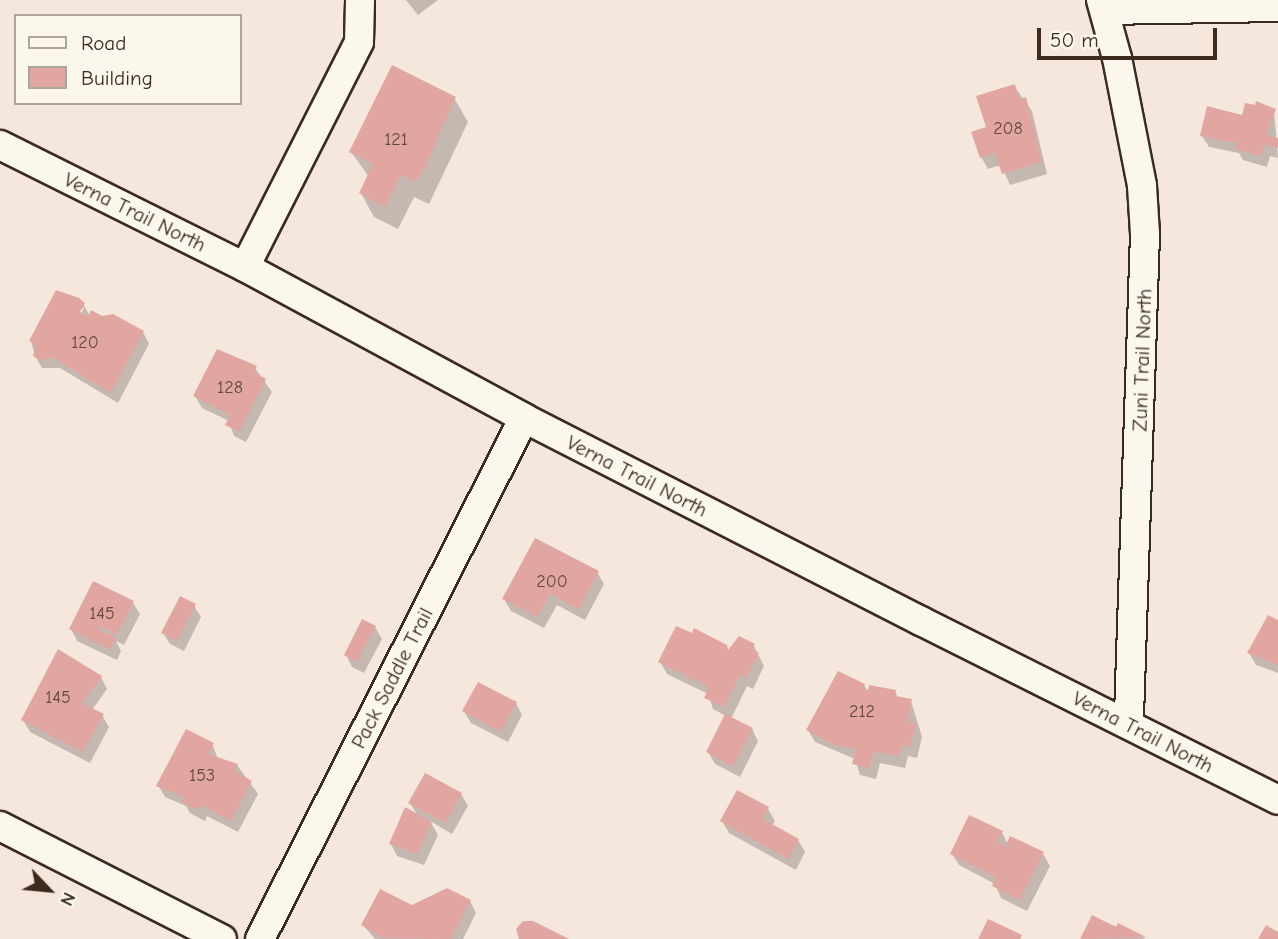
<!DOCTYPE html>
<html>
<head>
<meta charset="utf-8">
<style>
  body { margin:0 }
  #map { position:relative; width:1278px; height:939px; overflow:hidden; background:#f6e7dd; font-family:"Comic Neue",sans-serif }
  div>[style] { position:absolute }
  .shadow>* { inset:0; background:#0003 }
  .building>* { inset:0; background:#e1a6a1 }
  .roads { filter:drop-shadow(2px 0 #3b2a1e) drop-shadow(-2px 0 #3b2a1e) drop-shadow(0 2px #3b2a1e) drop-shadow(0 -2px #3b2a1e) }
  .minor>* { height:28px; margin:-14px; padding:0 14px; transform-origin:14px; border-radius:14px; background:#fbf7ec }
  span { translate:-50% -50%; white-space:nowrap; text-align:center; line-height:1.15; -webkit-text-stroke:7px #fbf7ec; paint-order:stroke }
  .number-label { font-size:18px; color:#64493f }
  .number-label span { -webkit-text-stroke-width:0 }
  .street-label { font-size:21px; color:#3b2a1e }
  .legend { position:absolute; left:14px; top:14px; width:228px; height:91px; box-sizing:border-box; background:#fbf7ec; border:2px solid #aea59a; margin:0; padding:9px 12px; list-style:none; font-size:21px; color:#3b2a1e }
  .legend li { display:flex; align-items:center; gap:14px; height:35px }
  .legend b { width:35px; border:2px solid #aea59a }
  .north { position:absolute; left:14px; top:855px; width:70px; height:70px; -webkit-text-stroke:5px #fbf7ec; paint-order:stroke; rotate:116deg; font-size:19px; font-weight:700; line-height:28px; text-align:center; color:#3b2a1e }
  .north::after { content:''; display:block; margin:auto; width:24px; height:32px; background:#3b2a1e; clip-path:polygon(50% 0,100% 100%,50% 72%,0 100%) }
  .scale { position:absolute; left:1037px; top:28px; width:180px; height:32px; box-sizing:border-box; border:4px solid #3b2a1e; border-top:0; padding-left:9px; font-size:21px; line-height:24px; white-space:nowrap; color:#3b2a1e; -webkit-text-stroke:5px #fbf7ec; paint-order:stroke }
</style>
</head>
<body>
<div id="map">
  <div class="shadow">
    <i style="clip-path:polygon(406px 0,438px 0,418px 15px)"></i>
    <i style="clip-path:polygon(1014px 86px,1032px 111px,1047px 174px,1010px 185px,1001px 165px,988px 169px,981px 157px,988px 128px)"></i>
    <i style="clip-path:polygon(454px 98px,468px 122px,429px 204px,414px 197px,398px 229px,374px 217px,361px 193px,369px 177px,351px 152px)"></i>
    <i style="clip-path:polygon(1274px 111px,1278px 158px,1270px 156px,1267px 167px,1243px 160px,1239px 153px,1209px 147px,1202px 136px,1243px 117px)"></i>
    <i style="clip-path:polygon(evenodd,83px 304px,90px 316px,143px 332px,149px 344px,118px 403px,60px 368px,42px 368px,35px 356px,31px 341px,83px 304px,80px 308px,84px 308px,77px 321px,80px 308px)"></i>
    <i style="clip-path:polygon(255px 368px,272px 392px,246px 442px,234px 436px,229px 421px,202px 408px,195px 396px)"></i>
    <i style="clip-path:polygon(597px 572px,604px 584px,585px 620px,557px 605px,544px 628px,511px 611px,504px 599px)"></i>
    <i style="clip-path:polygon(133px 603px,140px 614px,124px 645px,116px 641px,121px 651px,117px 660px,77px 641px,71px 629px)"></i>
    <i style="clip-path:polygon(194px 606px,201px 617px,184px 651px,170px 644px,163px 633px)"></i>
    <i style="clip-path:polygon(1268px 617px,1278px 622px,1278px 673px,1256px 665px,1249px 653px)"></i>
    <i style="clip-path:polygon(363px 621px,375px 627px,382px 639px,364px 673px,352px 667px,346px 655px)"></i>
    <i style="clip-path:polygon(726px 646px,729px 651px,754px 646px,764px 666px,753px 689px,747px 686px,731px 719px,752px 729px,758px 741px,740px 777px,715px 764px,708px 752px,726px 716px,713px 709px,708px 694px,667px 674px,660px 662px)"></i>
    <i style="clip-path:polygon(101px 677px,107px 689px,92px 710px,102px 715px,109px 727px,90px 763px,30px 732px,23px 720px)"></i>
    <i style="clip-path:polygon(864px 685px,869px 694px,895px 692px,899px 699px,911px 701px,922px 737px,917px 758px,908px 756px,905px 768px,880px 763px,876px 779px,860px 775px,855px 759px,815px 742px,808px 730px)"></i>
    <i style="clip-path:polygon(516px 703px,522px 715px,508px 742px,471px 723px,464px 711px)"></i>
    <i style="clip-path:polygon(212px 744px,218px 759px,237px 765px,258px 794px,238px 832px,207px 816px,205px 821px,190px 813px,186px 806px,165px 797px,158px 785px)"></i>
    <i style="clip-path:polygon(461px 794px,468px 806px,452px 834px,430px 821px,438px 835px,424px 865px,397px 856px,391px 844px,418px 816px,410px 803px)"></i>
    <i style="clip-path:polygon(768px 809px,775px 821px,772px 826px,798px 840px,805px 852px,796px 870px,729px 833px,722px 821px)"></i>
    <i style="clip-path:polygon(1002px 833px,1008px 844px,1043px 854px,1050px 866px,1027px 911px,1001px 898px,995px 884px,959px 865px,952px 854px)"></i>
    <i style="clip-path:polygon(470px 901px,476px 913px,463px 939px,375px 939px,363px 925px,412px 907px)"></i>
    <i style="clip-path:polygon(1093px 917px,1144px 938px,1145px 939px,1082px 939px)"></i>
  </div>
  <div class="building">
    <i style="clip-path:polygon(392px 65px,456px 97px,425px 167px,415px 182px,401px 175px,385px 207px,359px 193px,373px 164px,349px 152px)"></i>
    <i style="clip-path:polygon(1015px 84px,1019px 100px,1026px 97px,1042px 162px,1002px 174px,995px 153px,980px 158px,971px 132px,986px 127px,976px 96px)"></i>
    <i style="clip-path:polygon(1256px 101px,1276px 109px,1266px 135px,1278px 138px,1278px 148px,1264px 145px,1261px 156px,1234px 149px,1236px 143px,1200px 136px,1207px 106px,1242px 115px,1245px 103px,1255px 105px)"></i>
    <i style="clip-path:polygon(56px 290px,79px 298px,85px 303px,80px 312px,88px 317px,91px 310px,102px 316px,113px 314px,144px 331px,111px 393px,52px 357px,41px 361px,33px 356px,36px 344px,29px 341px)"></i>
    <i style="clip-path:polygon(217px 349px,257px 366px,254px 372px,266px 379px,239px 432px,225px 425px,230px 415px,193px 396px)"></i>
    <i style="clip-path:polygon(535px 538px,599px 571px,579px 609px,550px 594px,537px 617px,502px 599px)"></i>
    <i style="clip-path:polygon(93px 581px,134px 601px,117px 635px,100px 626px,98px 629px,116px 638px,110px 650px,69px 629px)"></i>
    <i style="clip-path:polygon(180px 596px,196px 604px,177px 641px,161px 633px)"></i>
    <i style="clip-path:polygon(1268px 615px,1278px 620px,1278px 665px,1247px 653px)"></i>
    <i style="clip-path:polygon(362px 619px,376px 626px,357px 662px,344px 655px)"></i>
    <i style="clip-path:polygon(676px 626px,692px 633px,694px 628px,727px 645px,728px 650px,739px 636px,755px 644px,752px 650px,759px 653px,746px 678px,740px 675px,724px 707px,704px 698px,709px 687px,658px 662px)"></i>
    <i style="clip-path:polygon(58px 649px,102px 676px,82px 703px,104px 714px,83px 752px,21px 720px)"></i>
    <i style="clip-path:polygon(838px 671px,865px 684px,863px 688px,868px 690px,869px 685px,896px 690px,895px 696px,912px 699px,907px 721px,916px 724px,910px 747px,902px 745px,899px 756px,874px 752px,869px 768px,852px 764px,856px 749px,834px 745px,806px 730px)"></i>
    <i style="clip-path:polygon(478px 682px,517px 702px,501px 732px,462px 711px)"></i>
    <i style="clip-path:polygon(725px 714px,753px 728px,733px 766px,706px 752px)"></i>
    <i style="clip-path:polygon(186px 729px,214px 743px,208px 754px,238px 764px,234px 771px,252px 781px,231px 821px,201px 805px,198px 810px,181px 802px,184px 797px,156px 786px)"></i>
    <i style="clip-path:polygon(425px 773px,462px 793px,446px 823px,408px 803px)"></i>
    <i style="clip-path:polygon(737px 790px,769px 807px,763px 819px,799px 839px,789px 859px,720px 821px)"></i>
    <i style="clip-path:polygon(405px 807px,432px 822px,417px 854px,389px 844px)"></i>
    <i style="clip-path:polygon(969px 815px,1003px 831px,997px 842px,1005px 847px,1010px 836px,1044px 852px,1020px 900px,992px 886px,996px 877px,950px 854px)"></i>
    <i style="clip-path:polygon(447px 888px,471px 900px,451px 939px,383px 938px,361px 925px,380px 889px,412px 905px)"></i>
    <i style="clip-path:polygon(1092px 915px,1116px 927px,1118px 923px,1146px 937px,1080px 939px)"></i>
    <i style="clip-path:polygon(988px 919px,1022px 935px,1020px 939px,978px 939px)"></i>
    <i style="clip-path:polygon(523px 921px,533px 921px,569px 939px,519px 939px,516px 929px)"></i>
    <i style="clip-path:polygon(1266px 925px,1278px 932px,1278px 939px,1258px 939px)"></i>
  </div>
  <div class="roads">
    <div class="minor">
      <i style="left:1101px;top:0;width:60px;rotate:74.6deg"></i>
      <i style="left:1117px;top:58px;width:130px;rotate:78.9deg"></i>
      <i style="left:1142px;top:186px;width:48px;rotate:86.4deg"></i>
      <i style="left:1145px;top:234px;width:490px;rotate:91.9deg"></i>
      <i style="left:1105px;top:10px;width:173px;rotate:-1deg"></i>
      <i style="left:0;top:145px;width:274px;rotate:26.5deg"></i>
      <i style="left:245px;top:267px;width:317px;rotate:28.4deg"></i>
      <i style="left:524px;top:418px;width:446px;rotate:27.1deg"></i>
      <i style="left:921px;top:621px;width:399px;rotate:26.6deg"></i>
      <i style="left:245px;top:267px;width:252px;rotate:-63.1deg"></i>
      <i style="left:359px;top:42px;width:42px;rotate:-88.6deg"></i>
      <i style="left:0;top:826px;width:249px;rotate:27deg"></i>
      <i style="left:260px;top:939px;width:584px;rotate:-63.13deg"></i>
    </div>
  </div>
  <div class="number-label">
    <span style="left:1008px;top:129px">208</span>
    <span style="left:396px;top:140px">121</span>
    <span style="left:85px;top:343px">120</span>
    <span style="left:230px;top:388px">128</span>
    <span style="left:552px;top:582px">200</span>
    <span style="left:102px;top:614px">145</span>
    <span style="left:58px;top:698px">145</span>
    <span style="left:862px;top:712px">212</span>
    <span style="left:202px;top:776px">153</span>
  </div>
  <div class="street-label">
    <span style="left:135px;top:212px;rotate:26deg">Verna Trail North</span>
    <span style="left:1142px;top:360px;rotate:-88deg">Zuni Trail North</span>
    <span style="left:637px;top:476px;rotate:27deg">Verna Trail North</span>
    <span style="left:392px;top:678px;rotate:-63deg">Pack Saddle Trail</span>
    <span style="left:1143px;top:732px;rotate:27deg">Verna Trail North</span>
  </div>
  <ul class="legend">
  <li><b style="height:9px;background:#fbf7ec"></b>Road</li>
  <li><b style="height:19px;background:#e1a6a1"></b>Building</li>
  </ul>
  <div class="north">N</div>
  <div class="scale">50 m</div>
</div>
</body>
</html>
